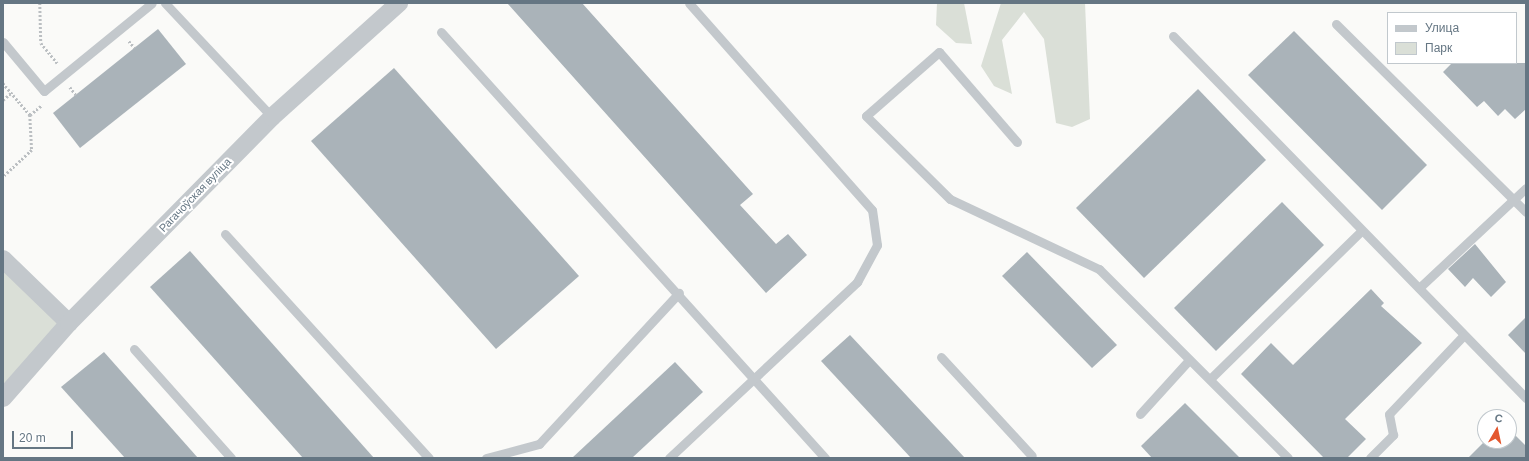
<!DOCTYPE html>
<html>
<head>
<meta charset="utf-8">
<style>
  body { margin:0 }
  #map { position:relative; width:1529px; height:461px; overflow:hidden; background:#fafaf8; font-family:Helvetica,sans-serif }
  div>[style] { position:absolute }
  .green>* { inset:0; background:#dadfd7 }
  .building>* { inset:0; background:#aab3b9 }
  .path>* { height:2.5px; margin-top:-1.25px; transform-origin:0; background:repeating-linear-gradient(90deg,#bbbfc2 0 2px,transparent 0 4px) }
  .lane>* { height:9px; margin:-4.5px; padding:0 4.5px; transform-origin:4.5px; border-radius:4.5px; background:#c3c8cc }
  .street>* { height:18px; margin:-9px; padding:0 9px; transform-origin:9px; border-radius:9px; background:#c3c8cc }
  span { translate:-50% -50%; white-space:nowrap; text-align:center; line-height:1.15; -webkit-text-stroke:4px #fff; paint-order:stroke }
  .street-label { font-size:11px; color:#657683 }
  .frame { position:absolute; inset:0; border:4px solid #657683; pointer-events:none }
  .legend { position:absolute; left:1387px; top:12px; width:130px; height:52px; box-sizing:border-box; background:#fff; border:1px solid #c1c8cd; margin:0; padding:5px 7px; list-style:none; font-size:12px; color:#657683 }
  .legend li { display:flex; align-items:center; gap:8px; height:20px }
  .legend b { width:20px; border:1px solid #c1c8cd }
  .north { position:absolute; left:1477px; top:409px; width:40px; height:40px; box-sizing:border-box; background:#fff; border:1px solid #c1c8cd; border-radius:50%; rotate:9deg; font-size:11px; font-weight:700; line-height:16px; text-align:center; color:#657683 }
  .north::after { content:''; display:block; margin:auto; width:14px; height:18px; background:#e4572e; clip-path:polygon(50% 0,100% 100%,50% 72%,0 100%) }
  .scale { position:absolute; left:12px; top:431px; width:61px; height:18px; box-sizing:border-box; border:2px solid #657683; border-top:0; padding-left:5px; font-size:12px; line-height:14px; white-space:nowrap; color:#657683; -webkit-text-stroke:3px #fff; paint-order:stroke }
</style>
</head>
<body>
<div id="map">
  <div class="green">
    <i style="clip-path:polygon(937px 3px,964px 3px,972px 44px,956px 43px,936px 25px)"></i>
    <i style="clip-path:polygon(1001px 3px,1085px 3px,1090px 119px,1072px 127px,1056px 123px,1044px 39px,1024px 12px,1002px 40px,1012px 94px,994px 86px,981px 66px)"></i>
    <i style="clip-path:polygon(3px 258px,69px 323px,3px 394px)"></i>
  </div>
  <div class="building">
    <i style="clip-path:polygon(507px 3px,582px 3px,753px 194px,740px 205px,776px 244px,788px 234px,807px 255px,766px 293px)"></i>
    <i style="clip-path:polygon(158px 29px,186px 64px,80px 148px,53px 113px)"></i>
    <i style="clip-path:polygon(1294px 31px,1427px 165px,1382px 210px,1248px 75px)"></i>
    <i style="clip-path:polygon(1452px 63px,1526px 63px,1526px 109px,1515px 119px,1505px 109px,1498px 116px,1484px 101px,1477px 107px,1443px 72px)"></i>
    <i style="clip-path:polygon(394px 68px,579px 276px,496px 349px,311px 141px)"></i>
    <i style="clip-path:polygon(1198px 89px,1266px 160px,1144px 278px,1076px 208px)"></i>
    <i style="clip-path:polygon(1282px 202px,1324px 245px,1216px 351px,1174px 308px)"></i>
    <i style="clip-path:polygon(1475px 244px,1506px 282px,1491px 297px,1473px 278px,1465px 287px,1448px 269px)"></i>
    <i style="clip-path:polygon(190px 251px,374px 458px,303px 458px,150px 287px)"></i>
    <i style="clip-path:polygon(1027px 252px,1117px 345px,1092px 368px,1002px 276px)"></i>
    <i style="clip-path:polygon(1371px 289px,1384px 303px,1381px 306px,1422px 343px,1345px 419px,1366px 439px,1347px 458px,1324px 458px,1241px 374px,1271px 343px,1293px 365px)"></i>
    <i style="clip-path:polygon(1526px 317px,1526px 354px,1508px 335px)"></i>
    <i style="clip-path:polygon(850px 335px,965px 458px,911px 458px,821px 361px)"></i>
    <i style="clip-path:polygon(104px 352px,198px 458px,125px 458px,61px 387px)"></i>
    <i style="clip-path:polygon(675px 362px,703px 392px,632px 458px,572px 458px)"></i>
    <i style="clip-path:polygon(1185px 403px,1240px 458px,1152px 458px,1141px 446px)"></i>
    <i style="clip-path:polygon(1509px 429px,1526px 446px,1526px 458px,1468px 458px,1485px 441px,1509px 441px)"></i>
  </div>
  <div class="path">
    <i style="left:40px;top:3px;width:40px;rotate:88.6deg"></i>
    <i style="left:41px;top:43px;width:26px;rotate:51deg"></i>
    <i style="left:129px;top:41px;width:9px;rotate:49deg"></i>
    <i style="left:3px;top:83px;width:42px;rotate:49.8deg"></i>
    <i style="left:30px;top:115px;width:35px;rotate:87deg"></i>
    <i style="left:32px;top:150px;width:40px;rotate:137deg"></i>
    <i style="left:70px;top:87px;width:10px;rotate:53deg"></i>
    <i style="left:3px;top:100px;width:11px;rotate:-41deg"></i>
    <i style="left:30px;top:115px;width:16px;rotate:-40deg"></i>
  </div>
  <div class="lane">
    <i style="left:165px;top:3px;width:156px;rotate:46.8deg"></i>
    <i style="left:1336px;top:24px;width:267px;rotate:44.7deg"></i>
    <i style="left:441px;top:32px;width:574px;rotate:47.97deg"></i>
    <i style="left:1173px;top:36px;width:506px;rotate:45.72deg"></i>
    <i style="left:3px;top:42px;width:64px;rotate:50.1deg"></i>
    <i style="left:44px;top:91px;width:139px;rotate:-39.2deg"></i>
    <i style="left:1017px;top:142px;width:119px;rotate:-130.9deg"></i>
    <i style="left:939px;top:52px;width:97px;rotate:138.8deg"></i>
    <i style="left:866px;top:116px;width:118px;rotate:44.7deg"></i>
    <i style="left:950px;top:199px;width:165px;rotate:25.2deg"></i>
    <i style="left:1099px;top:269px;width:267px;rotate:45deg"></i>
    <i style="left:225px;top:234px;width:303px;rotate:47.7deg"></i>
    <i style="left:1419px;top:288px;width:146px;rotate:-43.1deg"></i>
    <i style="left:134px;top:349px;width:146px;rotate:48.3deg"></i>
    <i style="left:941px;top:357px;width:134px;rotate:47.4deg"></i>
    <i style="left:1210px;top:379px;width:211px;rotate:-44.4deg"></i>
    <i style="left:1140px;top:414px;width:73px;rotate:-47.8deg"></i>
    <i style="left:486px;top:458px;width:55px;rotate:-14.8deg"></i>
    <i style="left:539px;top:444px;width:206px;rotate:-47.2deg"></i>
    <i style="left:669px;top:458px;width:258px;rotate:-43.1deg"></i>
    <i style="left:857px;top:282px;width:42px;rotate:-61.6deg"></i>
    <i style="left:877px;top:245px;width:35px;rotate:-98deg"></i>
    <i style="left:872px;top:210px;width:276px;rotate:-131.5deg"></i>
    <i style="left:1370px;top:458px;width:33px;rotate:-45deg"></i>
    <i style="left:1393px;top:435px;width:21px;rotate:-101deg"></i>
    <i style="left:1389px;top:414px;width:109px;rotate:-46.5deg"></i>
  </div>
  <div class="street">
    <i style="left:3px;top:259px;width:92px;rotate:44.1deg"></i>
    <i style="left:3px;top:398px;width:100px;rotate:-48.7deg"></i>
    <i style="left:69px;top:323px;width:289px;rotate:-45.4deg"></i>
    <i style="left:272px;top:117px;width:171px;rotate:-41.9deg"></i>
  </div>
  <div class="street-label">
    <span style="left:195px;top:195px;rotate:-46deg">Рагачоўская вуліца</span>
  </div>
  <div class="frame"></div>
  <ul class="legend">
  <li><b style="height:5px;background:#c3c8cc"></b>Улица</li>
  <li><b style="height:11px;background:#dadfd7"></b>Парк</li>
  </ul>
  <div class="north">С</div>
  <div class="scale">20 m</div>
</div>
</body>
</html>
